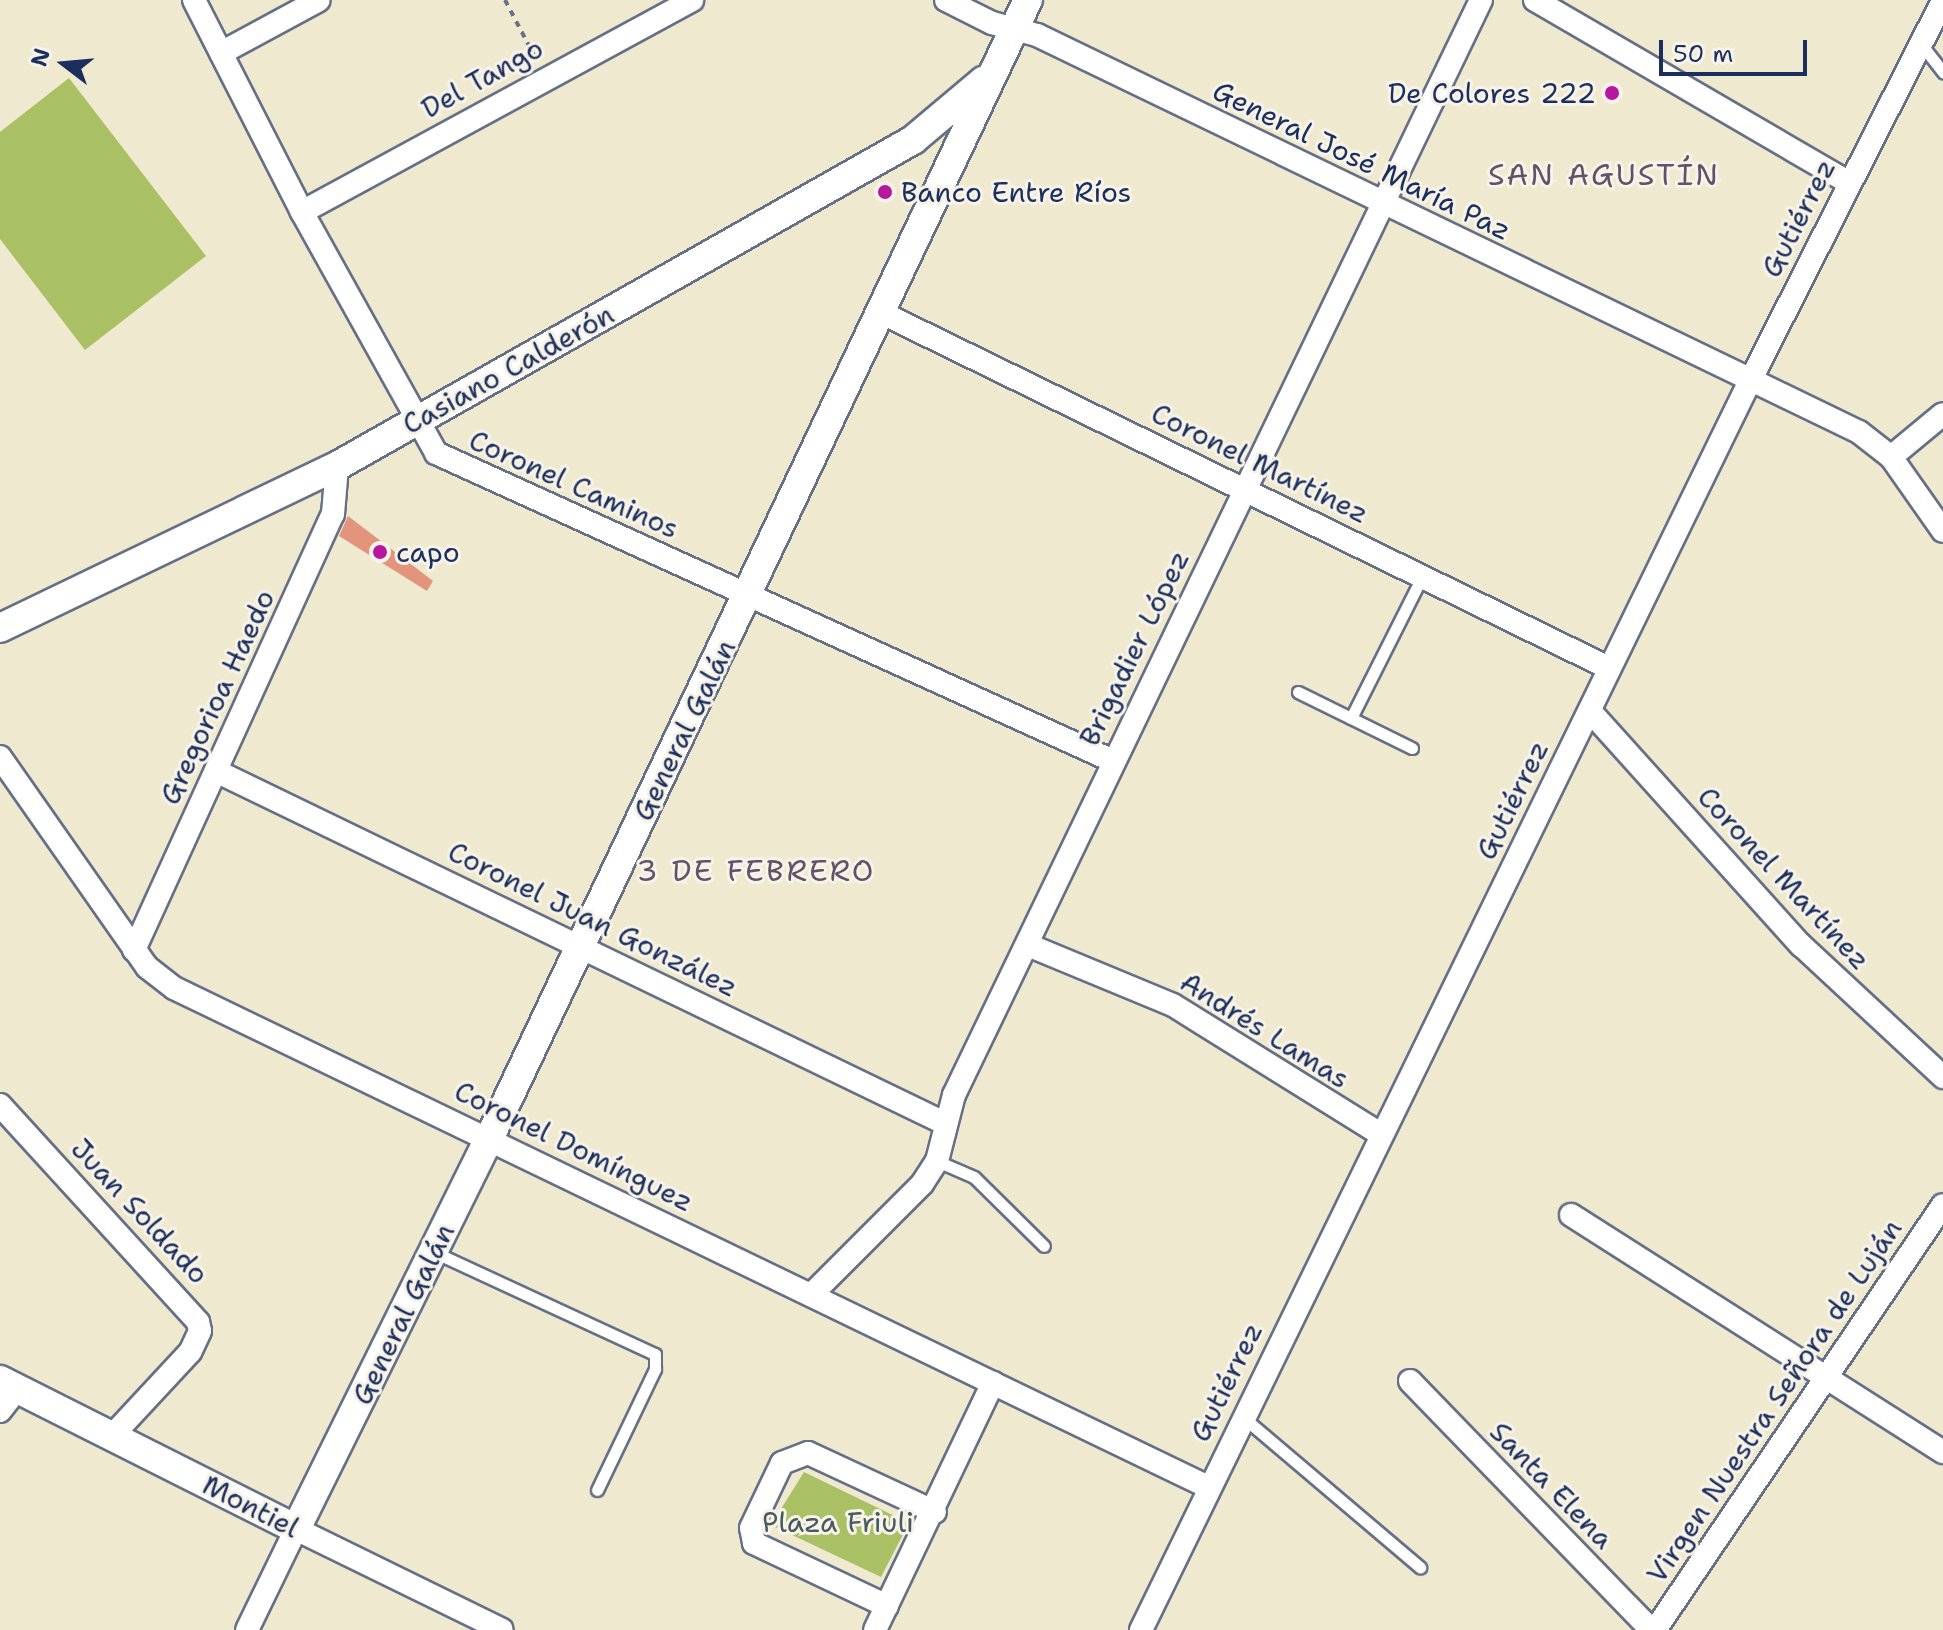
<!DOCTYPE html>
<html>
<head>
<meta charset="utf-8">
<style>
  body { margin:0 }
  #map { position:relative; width:1943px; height:1630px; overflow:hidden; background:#efe9d0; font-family:"Shantell Sans",sans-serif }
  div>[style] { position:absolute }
  .green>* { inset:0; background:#a9c065 }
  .building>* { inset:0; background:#e3947c }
  .path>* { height:4px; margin-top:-2px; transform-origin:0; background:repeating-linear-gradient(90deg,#657086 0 6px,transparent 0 12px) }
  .roads { filter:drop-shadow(2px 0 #657086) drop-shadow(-2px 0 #657086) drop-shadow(0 2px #657086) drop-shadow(0 -2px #657086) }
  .service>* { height:11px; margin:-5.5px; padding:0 5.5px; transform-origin:5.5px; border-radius:5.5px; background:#fff }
  .minor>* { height:22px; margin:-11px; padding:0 11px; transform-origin:11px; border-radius:11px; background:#fff }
  .tertiary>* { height:28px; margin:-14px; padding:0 14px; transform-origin:14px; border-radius:14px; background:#fff }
  .dots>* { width:22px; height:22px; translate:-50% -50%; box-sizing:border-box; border:4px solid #f7f3e8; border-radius:50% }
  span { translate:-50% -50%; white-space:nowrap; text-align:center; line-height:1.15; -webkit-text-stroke:6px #f7f3e8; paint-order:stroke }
  .street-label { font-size:28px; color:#1b2f5e }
  .poi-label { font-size:28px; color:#1b2f5e }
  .right { translate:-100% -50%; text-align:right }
  .left { translate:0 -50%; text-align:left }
  .park-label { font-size:28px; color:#465a60 }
  .neighbourhood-label { font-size:30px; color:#615268; letter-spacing:2px }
  .north { position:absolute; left:24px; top:24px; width:80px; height:80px; -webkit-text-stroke:6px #f7f3e8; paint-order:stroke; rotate:286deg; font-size:22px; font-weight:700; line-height:32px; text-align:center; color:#1b2f5e }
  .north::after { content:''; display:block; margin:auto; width:28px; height:36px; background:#1b2f5e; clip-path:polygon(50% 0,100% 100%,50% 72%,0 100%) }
  .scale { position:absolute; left:1659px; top:40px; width:148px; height:36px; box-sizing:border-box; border:4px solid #1b2f5e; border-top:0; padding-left:10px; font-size:24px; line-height:28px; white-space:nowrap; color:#1b2f5e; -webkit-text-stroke:6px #f7f3e8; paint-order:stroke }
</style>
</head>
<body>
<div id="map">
  <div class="green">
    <i style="clip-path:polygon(69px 78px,206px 256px,85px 350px,0 239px,0 132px)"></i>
    <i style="clip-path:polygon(804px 1472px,909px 1523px,881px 1577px,771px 1525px)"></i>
  </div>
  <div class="building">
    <i style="clip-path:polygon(348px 516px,433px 581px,427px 591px,339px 536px)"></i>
  </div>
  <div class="path">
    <i style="left:505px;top:0;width:69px;rotate:62.3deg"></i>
  </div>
  <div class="roads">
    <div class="service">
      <i style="left:1921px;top:44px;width:36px;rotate:52deg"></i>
      <i style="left:1298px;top:692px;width:127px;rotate:26.2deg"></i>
      <i style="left:1351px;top:718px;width:158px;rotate:-63.3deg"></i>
      <i style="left:937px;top:1161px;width:40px;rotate:23.4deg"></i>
      <i style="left:974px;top:1177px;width:98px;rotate:44.6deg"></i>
      <i style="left:434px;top:1252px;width:243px;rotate:24.8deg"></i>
      <i style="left:655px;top:1354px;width:15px;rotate:90deg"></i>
      <i style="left:655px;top:1369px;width:134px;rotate:115.6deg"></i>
      <i style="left:1244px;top:1418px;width:231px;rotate:40.3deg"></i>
    </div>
    <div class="minor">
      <i style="left:194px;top:0;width:238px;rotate:63deg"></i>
      <i style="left:302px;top:212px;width:276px;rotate:60.9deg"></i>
      <i style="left:436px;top:453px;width:744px;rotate:24.46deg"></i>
      <i style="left:946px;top:0;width:51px;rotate:26.6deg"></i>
      <i style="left:992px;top:23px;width:47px;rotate:14.9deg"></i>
      <i style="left:1037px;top:35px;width:913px;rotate:25.78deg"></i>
      <i style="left:1859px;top:432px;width:41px;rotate:38deg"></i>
      <i style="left:1891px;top:457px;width:90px;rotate:54.9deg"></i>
      <i style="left:1535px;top:0;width:363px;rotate:30.2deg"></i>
      <i style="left:221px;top:53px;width:111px;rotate:-28.4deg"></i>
      <i style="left:302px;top:212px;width:444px;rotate:-28.5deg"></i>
      <i style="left:884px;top:314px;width:807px;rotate:26.03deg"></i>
      <i style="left:1891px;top:457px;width:67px;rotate:-39.6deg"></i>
      <i style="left:1590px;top:711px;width:315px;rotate:48deg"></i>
      <i style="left:1801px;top:945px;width:194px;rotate:42.9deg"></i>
      <i style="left:0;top:757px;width:256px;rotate:55deg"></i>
      <i style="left:147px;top:967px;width:34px;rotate:38deg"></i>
      <i style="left:174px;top:988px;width:1148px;rotate:25.76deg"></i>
      <i style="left:216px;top:771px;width:809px;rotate:25.8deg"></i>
      <i style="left:1028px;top:945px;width:157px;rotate:22.5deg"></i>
      <i style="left:1173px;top:1005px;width:244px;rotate:31.9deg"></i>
      <i style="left:134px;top:950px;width:479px;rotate:-65.5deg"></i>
      <i style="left:333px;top:514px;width:48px;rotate:-85.2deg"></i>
      <i style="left:0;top:1105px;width:294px;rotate:47.6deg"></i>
      <i style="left:198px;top:1322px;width:9px;rotate:77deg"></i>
      <i style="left:200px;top:1331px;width:23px;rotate:115deg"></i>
      <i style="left:190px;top:1352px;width:115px;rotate:132.9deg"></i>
      <i style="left:1571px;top:1215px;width:441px;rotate:32.5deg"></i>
      <i style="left:811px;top:1295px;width:157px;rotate:-45deg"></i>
      <i style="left:922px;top:1184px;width:27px;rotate:-57deg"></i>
      <i style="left:937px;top:1161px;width:68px;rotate:-75.6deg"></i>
      <i style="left:954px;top:1095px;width:1215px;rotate:-64.3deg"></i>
      <i style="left:1410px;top:1381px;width:347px;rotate:45.9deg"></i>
      <i style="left:0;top:1411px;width:28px;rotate:-52deg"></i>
      <i style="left:887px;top:1606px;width:147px;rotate:-154.7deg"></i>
      <i style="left:754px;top:1543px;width:15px;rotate:-101deg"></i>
      <i style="left:751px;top:1528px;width:72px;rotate:-64.5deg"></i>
      <i style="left:782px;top:1463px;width:28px;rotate:-21deg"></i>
      <i style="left:808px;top:1453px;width:140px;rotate:24.9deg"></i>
      <i style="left:247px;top:1630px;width:112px;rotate:-64.1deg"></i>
      <i style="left:296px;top:1529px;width:229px;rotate:26.1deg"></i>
      <i style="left:875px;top:1630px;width:274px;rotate:-64.5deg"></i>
      <i style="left:1141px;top:1630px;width:1392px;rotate:-64.01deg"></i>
      <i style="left:1751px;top:379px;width:425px;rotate:-63.1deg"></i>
      <i style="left:1655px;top:1630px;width:513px;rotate:-55.88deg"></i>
    </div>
    <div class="tertiary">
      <i style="left:0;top:628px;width:374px;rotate:-25.7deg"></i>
      <i style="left:337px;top:466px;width:662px;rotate:-29.51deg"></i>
      <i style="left:913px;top:140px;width:92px;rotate:-40.1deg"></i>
      <i style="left:0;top:1380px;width:331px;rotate:26.7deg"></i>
      <i style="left:296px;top:1529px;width:435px;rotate:-63.7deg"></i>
      <i style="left:489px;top:1139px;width:1260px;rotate:-64.68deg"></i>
    </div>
  </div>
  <div class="dots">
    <i style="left:1612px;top:93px;background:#b5179e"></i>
    <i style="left:885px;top:192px;background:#b5179e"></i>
    <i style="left:380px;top:552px;background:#b5179e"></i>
  </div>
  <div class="street-label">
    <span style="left:482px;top:78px;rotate:-29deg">Del Tango</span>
    <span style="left:1362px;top:160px;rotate:26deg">General José María Paz</span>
    <span style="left:1798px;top:218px;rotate:-63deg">Gutiérrez</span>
    <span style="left:508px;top:369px;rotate:-29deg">Casiano Calderón</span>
    <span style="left:1260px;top:463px;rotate:26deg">Coronel Martínez</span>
    <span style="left:574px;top:484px;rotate:24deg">Coronel Caminos</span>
    <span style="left:1134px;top:648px;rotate:-64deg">Brigadier López</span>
    <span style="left:217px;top:697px;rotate:-65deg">Gregorioa Haedo</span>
    <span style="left:684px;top:730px;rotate:-64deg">General Galán</span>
    <span style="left:1512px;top:800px;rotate:-64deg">Gutiérrez</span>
    <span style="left:1784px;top:878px;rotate:47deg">Coronel Martínez</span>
    <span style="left:593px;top:919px;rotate:26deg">Coronel Juan González</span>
    <span style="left:1265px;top:1030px;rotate:32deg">Andrés Lamas</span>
    <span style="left:574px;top:1146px;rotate:26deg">Coronel Domínguez</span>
    <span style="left:140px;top:1211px;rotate:47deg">Juan Soldado</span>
    <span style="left:403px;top:1314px;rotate:-64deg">General Galán</span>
    <span style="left:1226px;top:1382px;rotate:-64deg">Gutiérrez</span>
    <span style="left:1774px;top:1401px;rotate:-56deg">Virgen Nuestra Señora de Luján</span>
    <span style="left:1552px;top:1485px;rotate:46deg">Santa Elena</span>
    <span style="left:251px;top:1506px;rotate:27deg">Montiel</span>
  </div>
  <div class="poi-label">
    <span class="right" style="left:1596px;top:93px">De Colores 222</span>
    <span class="left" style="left:901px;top:192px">Banco Entre Ríos</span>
    <span class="left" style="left:396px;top:552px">capo</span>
  </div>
  <div class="park-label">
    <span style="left:838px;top:1522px">Plaza Friuli</span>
  </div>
  <div class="neighbourhood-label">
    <span style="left:1604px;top:175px">SAN AGUSTÍN</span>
    <span style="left:756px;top:871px">3 DE FEBRERO</span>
  </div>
  <div class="north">N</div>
  <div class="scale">50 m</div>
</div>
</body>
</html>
